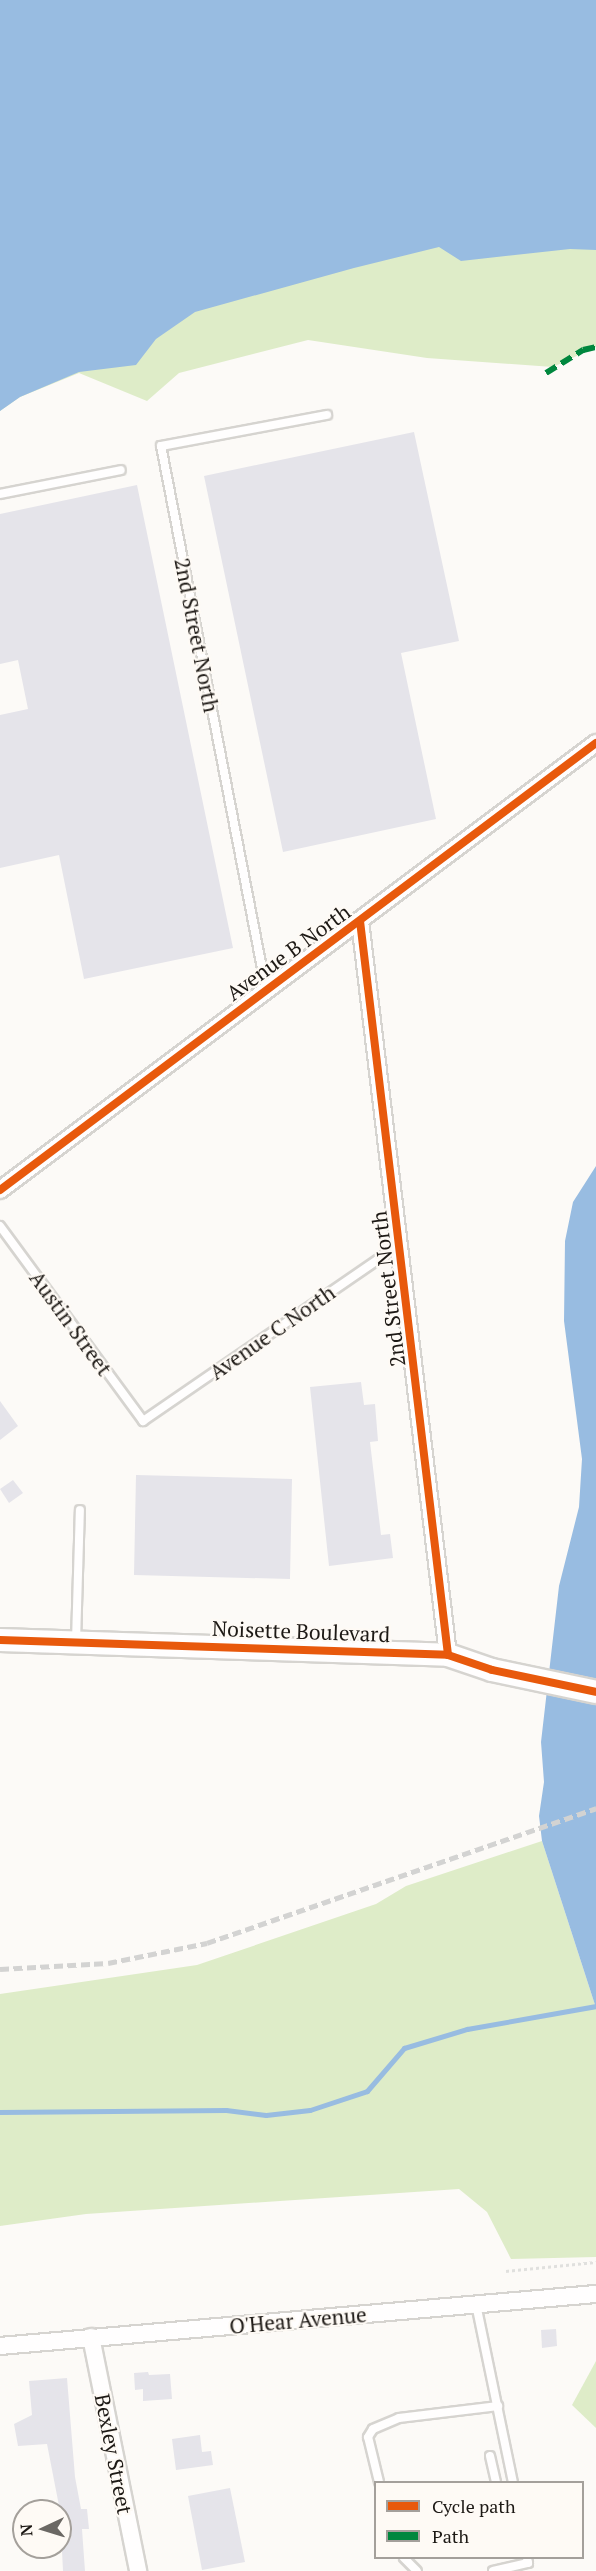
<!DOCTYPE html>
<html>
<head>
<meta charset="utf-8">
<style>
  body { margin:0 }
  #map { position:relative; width:596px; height:2571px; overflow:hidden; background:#fcfaf7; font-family:"PT Serif",serif }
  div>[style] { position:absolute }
  .green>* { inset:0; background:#deecc8 }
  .water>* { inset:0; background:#98bce1 }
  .stream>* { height:5px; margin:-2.5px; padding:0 2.5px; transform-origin:2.5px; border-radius:2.5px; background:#98bce1 }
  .building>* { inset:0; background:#e5e4ea }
  .path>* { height:3px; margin-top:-1.5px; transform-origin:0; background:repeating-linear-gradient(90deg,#e0e0de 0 3px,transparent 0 6px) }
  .roads { filter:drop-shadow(2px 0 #d6d4d0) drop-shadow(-2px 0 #d6d4d0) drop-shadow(0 2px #d6d4d0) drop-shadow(0 -2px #d6d4d0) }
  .lane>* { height:8px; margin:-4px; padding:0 4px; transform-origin:4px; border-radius:4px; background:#fffefe }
  .street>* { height:16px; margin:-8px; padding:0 8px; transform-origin:8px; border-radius:8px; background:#fffefe }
  .secondary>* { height:22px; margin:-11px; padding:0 11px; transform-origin:11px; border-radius:11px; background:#fffefe }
  .rail>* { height:4.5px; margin-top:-2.25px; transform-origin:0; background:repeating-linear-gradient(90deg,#d3d3d2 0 9px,transparent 0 13.5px) }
  .quiet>* { height:6px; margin-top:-3px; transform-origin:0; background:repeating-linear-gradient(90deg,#00873e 0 12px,transparent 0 18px) }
  .cycleway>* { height:8px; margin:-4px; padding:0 4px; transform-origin:4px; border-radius:4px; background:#e8590c }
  span { translate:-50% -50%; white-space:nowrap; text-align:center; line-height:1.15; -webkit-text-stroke:4.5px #fefaf5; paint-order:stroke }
  .street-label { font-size:21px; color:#1d1915 }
  .legend { position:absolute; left:374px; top:2481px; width:210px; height:78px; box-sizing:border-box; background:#fefaf5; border:2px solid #a4a09b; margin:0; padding:8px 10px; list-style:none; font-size:18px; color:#1d1915 }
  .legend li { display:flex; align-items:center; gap:12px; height:30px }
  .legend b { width:30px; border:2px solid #a4a09b }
  .north { position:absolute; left:12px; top:2499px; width:60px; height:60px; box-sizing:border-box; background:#fefaf5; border:2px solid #a4a09b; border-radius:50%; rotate:266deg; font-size:16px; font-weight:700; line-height:24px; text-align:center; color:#1d1915 }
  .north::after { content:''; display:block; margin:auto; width:21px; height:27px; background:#6b6864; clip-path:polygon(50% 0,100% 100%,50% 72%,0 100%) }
</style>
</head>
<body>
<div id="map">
  <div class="green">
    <i style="clip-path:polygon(596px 233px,596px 347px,553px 367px,427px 358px,308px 340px,179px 373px,147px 401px,79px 373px,20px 397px,0 411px,0 339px,299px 259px)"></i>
    <i style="clip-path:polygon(542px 1841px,596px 2008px,596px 2257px,511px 2259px,487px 2212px,459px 2189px,86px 2214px,0 2226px,0 1994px,197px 1965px,376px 1904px,406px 1886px)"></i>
    <i style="clip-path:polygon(596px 2361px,596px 2428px,572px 2405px)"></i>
  </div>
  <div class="water">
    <i style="clip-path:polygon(0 0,596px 0,596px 250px,570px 249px,461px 261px,439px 247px,354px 268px,195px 312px,156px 339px,136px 365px,79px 372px,20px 397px,0 411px)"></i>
    <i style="clip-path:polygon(596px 1166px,596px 2008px,542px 1841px,539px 1816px,544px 1782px,541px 1742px,559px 1586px,579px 1507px,582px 1459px,564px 1321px,565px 1241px,573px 1202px)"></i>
  </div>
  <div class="stream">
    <i style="left:0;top:2112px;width:226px;rotate:-0.5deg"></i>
    <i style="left:226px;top:2110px;width:40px;rotate:7.1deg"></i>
    <i style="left:266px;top:2115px;width:44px;rotate:-6.5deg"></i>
    <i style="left:310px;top:2110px;width:60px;rotate:-18.4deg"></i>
    <i style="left:367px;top:2091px;width:57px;rotate:-49.3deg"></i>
    <i style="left:404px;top:2048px;width:66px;rotate:-16.8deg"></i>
    <i style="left:467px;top:2029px;width:131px;rotate:-10.1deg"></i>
  </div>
  <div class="building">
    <i style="clip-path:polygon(414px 432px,459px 641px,401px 653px,436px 819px,283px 852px,204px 476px)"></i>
    <i style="clip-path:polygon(137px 485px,233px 948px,84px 979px,59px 855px,0 868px,0 715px,28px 709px,18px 660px,0 664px,0 514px)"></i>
    <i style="clip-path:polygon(361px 1382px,364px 1405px,375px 1404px,378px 1441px,370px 1442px,381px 1535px,390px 1534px,393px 1558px,329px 1566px,310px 1387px)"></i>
    <i style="clip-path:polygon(0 1401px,18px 1426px,0 1440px)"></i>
    <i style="clip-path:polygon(136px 1475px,292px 1479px,290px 1579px,134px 1575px)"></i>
    <i style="clip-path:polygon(13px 1480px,23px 1493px,9px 1503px,0 1489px)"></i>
    <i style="clip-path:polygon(556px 2329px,557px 2346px,542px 2348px,541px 2330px)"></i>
    <i style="clip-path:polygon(148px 2372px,149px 2375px,170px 2374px,172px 2399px,143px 2401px,143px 2389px,135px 2390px,134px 2373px)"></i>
    <i style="clip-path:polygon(67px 2378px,75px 2477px,81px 2509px,87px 2509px,89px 2529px,82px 2529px,85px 2571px,63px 2571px,60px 2511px,47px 2444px,18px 2446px,14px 2424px,32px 2415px,29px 2381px)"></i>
    <i style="clip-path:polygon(200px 2435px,202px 2452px,211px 2451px,213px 2465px,176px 2470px,172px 2439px)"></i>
    <i style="clip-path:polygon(230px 2488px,245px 2562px,202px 2570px,188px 2496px)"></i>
  </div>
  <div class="path">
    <i style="left:506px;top:2271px;width:90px;rotate:-5.7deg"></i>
  </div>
  <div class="roads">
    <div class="lane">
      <i style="left:0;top:494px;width:123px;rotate:-11.2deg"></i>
      <i style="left:266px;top:989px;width:553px;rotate:-100.94deg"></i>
      <i style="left:161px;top:446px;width:169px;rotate:-10.6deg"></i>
      <i style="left:0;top:1226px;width:242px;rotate:53.7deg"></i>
      <i style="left:143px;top:1421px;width:311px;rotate:-34.5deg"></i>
      <i style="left:76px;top:1641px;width:131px;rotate:-88.3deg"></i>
      <i style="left:476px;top:2304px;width:182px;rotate:78.3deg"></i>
      <i style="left:490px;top:2456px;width:27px;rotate:77deg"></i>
      <i style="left:379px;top:2482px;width:46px;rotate:-103.7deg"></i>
      <i style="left:368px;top:2437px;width:9px;rotate:-58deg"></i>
      <i style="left:373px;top:2429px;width:28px;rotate:-23deg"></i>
      <i style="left:399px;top:2418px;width:100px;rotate:-6.9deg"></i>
      <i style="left:404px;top:2558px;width:18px;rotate:45deg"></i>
      <i style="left:493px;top:2571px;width:36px;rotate:-13deg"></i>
      <i style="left:528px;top:2563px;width:5px;rotate:-101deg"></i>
    </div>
    <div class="street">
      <i style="left:360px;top:921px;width:739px;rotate:83.16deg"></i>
      <i style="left:0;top:1190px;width:745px;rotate:-36.87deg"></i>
      <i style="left:91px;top:2337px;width:239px;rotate:78.6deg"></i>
      <i style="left:0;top:2346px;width:598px;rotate:-4.99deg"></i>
    </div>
    <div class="secondary">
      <i style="left:0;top:1640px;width:448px;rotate:1.9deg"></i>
      <i style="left:448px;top:1655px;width:46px;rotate:18.8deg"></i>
      <i style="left:492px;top:1670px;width:106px;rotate:11.9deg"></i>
    </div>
  </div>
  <div class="rail">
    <i style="left:0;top:1969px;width:108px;rotate:-3.2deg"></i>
    <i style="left:108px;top:1963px;width:101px;rotate:-11.4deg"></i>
    <i style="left:207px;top:1943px;width:412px;rotate:-19.1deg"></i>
  </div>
  <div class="quiet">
    <i style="left:546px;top:373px;width:44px;rotate:-31.9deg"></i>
    <i style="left:583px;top:350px;width:13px;rotate:-13deg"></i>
  </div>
  <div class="cycleway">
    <i style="left:360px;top:921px;width:739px;rotate:83.16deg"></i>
    <i style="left:0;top:1190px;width:745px;rotate:-36.87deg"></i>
    <i style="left:0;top:1640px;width:448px;rotate:1.9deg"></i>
    <i style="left:448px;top:1655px;width:46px;rotate:18.8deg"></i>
    <i style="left:492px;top:1670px;width:106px;rotate:11.9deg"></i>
  </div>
  <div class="street-label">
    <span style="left:197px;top:635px;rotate:79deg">2nd Street North</span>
    <span style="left:288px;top:952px;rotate:-36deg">Avenue B North</span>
    <span style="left:388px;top:1289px;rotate:-97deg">2nd Street North</span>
    <span style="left:71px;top:1323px;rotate:54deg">Austin Street</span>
    <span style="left:272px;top:1332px;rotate:-35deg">Avenue C North</span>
    <span style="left:301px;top:1631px;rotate:2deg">Noisette Boulevard</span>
    <span style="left:298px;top:2320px;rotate:-5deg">O'Hear Avenue</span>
    <span style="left:114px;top:2454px;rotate:79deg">Bexley Street</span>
  </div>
  <ul class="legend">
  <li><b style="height:8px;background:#e8590c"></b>Cycle path</li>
  <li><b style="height:8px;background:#00873e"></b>Path</li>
  </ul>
  <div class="north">N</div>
</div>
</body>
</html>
